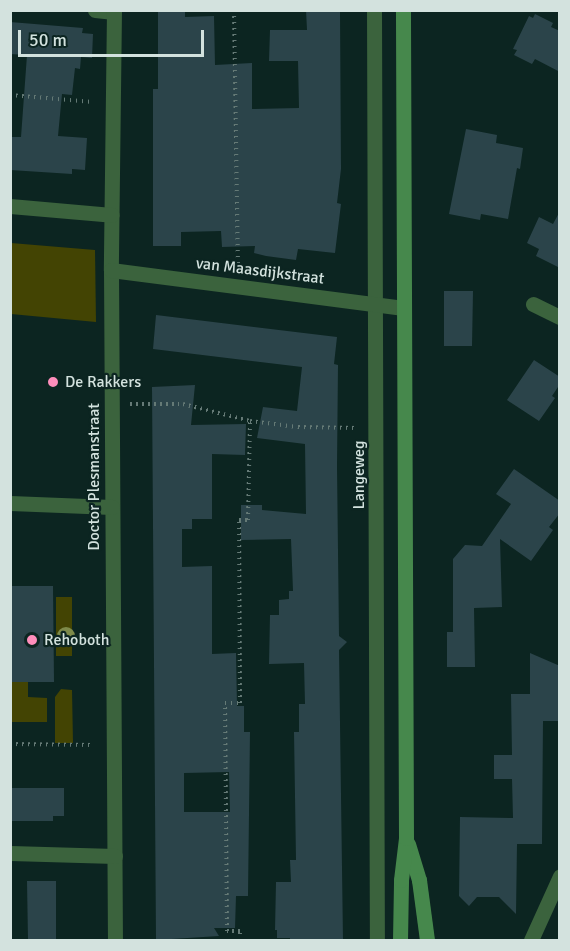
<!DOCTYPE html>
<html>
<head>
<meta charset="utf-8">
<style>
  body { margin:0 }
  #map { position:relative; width:570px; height:951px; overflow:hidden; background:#0c2521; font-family:Signika,sans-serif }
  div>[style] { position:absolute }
  .green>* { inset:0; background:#434403 }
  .building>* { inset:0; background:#2b444a }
  .path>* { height:4px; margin-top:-2px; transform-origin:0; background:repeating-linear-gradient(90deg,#657a76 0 1.5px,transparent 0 6px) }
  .street>* { height:15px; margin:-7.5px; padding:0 7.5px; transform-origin:7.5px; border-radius:7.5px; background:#3b633d }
  .secondary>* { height:15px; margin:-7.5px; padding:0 7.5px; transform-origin:7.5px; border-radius:7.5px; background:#46884c }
  .trees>* { width:18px; height:18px; margin:-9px; border-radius:50%; background:#7d8a4a }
  .dots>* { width:16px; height:16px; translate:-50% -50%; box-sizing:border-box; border:3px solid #0c2521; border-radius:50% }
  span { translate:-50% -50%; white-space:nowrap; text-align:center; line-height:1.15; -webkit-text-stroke:4.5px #0c2521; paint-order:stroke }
  .street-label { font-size:16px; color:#d3e2de }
  .poi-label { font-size:16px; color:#d3e2de }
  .left { translate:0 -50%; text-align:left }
  .frame { position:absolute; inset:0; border:12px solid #d3e2de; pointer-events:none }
  .scale { position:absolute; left:18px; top:30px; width:186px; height:27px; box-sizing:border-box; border:3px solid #d3e2de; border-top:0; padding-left:8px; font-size:18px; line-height:21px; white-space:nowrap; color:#d3e2de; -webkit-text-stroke:4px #0c2521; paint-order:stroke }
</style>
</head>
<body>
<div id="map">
  <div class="green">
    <i style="clip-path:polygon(11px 243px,95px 250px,96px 322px,11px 314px)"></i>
    <i style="clip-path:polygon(56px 597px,72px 597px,72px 656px,56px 656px)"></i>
    <i style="clip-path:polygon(11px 682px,28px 682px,28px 697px,47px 698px,47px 722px,11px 722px)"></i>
    <i style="clip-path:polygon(61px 689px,72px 690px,73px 743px,55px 743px,55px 697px)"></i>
  </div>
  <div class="building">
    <i style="clip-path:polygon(158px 10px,185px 10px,185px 17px,214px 16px,215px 65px,252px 63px,252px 109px,299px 108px,298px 61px,269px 61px,270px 30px,307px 30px,306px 10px,340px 10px,341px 169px,337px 203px,341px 204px,335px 253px,298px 249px,296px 260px,266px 256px,254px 253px,255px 246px,222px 247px,221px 231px,181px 232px,181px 246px,153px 246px,153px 89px,158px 89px)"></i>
    <i style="clip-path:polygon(535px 14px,553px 23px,551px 27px,560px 31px,560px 72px,535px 59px,532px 64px,514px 55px,517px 50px,513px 49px,529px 16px,533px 18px)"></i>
    <i style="clip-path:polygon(10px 22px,83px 28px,82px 33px,93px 34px,92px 58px,81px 57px,80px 69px,75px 68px,72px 95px,62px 94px,58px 136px,87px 138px,85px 170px,72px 169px,72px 174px,10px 170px,10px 137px,21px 137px,27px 55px,10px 54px)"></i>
    <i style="clip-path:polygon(466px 129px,497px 135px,496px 143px,523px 148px,520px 169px,517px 168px,508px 219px,481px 214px,480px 220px,449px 214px)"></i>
    <i style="clip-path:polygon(560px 211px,560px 268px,536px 256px,539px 249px,527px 243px,539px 217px,553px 224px)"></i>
    <i style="clip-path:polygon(444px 291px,473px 291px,472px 346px,444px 346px)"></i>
    <i style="clip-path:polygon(156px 315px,337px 337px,334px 364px,338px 365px,337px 466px,339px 636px,347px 642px,339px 650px,343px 940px,290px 940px,290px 938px,277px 938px,277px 930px,275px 930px,276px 882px,291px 882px,290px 860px,296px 860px,294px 732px,299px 732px,299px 704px,305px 704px,304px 663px,269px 664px,270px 615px,279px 615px,279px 600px,289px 599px,289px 591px,293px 591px,291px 539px,241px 540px,241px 505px,262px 505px,262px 510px,306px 514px,305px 444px,257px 438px,263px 407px,297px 411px,302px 367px,153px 349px)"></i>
    <i style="clip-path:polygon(534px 360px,560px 377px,560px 384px,552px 396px,555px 398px,539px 421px,507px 400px)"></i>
    <i style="clip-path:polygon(evenodd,195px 385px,191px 425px,246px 424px,245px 455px,212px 454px,212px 519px,192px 519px,192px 529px,182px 529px,182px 567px,212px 566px,212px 654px,236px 653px,237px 706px,244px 706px,244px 732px,250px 732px,248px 896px,236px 896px,235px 928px,214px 928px,219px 936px,156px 940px,152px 387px,195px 385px,229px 772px,230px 812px,184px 812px,184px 773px,229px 772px)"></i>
    <i style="clip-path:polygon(514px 469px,560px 501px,560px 513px,549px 527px,553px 530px,531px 561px,500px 539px,502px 607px,474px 608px,475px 667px,447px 667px,447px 632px,453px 632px,453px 559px,465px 545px,482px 546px,511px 504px,496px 494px)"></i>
    <i style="clip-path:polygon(10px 586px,53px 586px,54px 682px,10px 682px)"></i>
    <i style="clip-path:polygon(530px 653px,560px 666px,560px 721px,543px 721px,542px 844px,517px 844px,516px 914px,499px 897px,477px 897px,469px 906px,459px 896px,460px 817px,513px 818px,512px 779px,494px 779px,494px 755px,512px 755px,511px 694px,530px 694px)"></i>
    <i style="clip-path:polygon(10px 788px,64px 788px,64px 816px,53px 816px,53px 821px,10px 821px)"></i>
    <i style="clip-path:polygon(27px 881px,56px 881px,56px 940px,28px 940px)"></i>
  </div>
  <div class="path">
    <i style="left:234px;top:10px;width:258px;rotate:89.1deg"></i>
    <i style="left:10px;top:95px;width:83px;rotate:4.8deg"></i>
    <i style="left:130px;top:404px;width:53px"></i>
    <i style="left:183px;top:404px;width:69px;rotate:14.2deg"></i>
    <i style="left:250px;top:421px;width:48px;rotate:7.1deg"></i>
    <i style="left:298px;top:427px;width:59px;rotate:1deg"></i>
    <i style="left:10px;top:744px;width:84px;rotate:0.7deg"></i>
    <i style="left:240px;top:940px;width:9px;rotate:-90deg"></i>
    <i style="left:240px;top:931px;width:13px;rotate:180deg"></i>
    <i style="left:227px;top:931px;width:228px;rotate:-90.5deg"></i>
    <i style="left:225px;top:703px;width:15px"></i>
    <i style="left:240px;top:703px;width:183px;rotate:-90.3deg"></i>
    <i style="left:239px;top:520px;width:9px"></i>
    <i style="left:248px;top:520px;width:99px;rotate:-88.8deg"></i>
  </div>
  <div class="street">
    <i style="left:95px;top:10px;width:19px;rotate:6deg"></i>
    <i style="left:114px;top:10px;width:260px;rotate:90.7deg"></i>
    <i style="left:111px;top:270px;width:670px;rotate:89.66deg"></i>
    <i style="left:374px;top:10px;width:930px;rotate:89.82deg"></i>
    <i style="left:10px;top:206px;width:102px;rotate:5deg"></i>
    <i style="left:111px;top:270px;width:295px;rotate:7.4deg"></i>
    <i style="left:533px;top:304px;width:30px;rotate:26deg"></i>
    <i style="left:10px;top:503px;width:102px;rotate:2.2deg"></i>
    <i style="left:10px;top:853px;width:105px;rotate:1.6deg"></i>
    <i style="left:531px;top:940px;width:70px;rotate:-65.6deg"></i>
  </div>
  <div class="secondary">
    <i style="left:408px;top:844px;width:38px;rotate:73deg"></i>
    <i style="left:419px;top:880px;width:61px;rotate:82.4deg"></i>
    <i style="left:400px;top:940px;width:60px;rotate:-89deg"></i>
    <i style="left:401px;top:880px;width:42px;rotate:-83.2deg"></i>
    <i style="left:406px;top:838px;width:828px;rotate:-90.21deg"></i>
  </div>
  <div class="trees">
    <i style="left:66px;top:636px"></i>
  </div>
  <div class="dots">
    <i style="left:53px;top:382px;background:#fe8ebb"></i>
    <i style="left:32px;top:640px;background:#fe8ebb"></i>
  </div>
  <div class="street-label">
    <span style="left:260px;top:271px;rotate:7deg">van Maasdijkstraat</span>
    <span style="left:359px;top:475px;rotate:-90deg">Langeweg</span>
    <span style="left:94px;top:477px;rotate:-90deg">Doctor Plesmanstraat</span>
  </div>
  <div class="poi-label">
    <span class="left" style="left:65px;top:382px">De Rakkers</span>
    <span class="left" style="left:44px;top:640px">Rehoboth</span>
  </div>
  <div class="frame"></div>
  <div class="scale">50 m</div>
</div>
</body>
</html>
